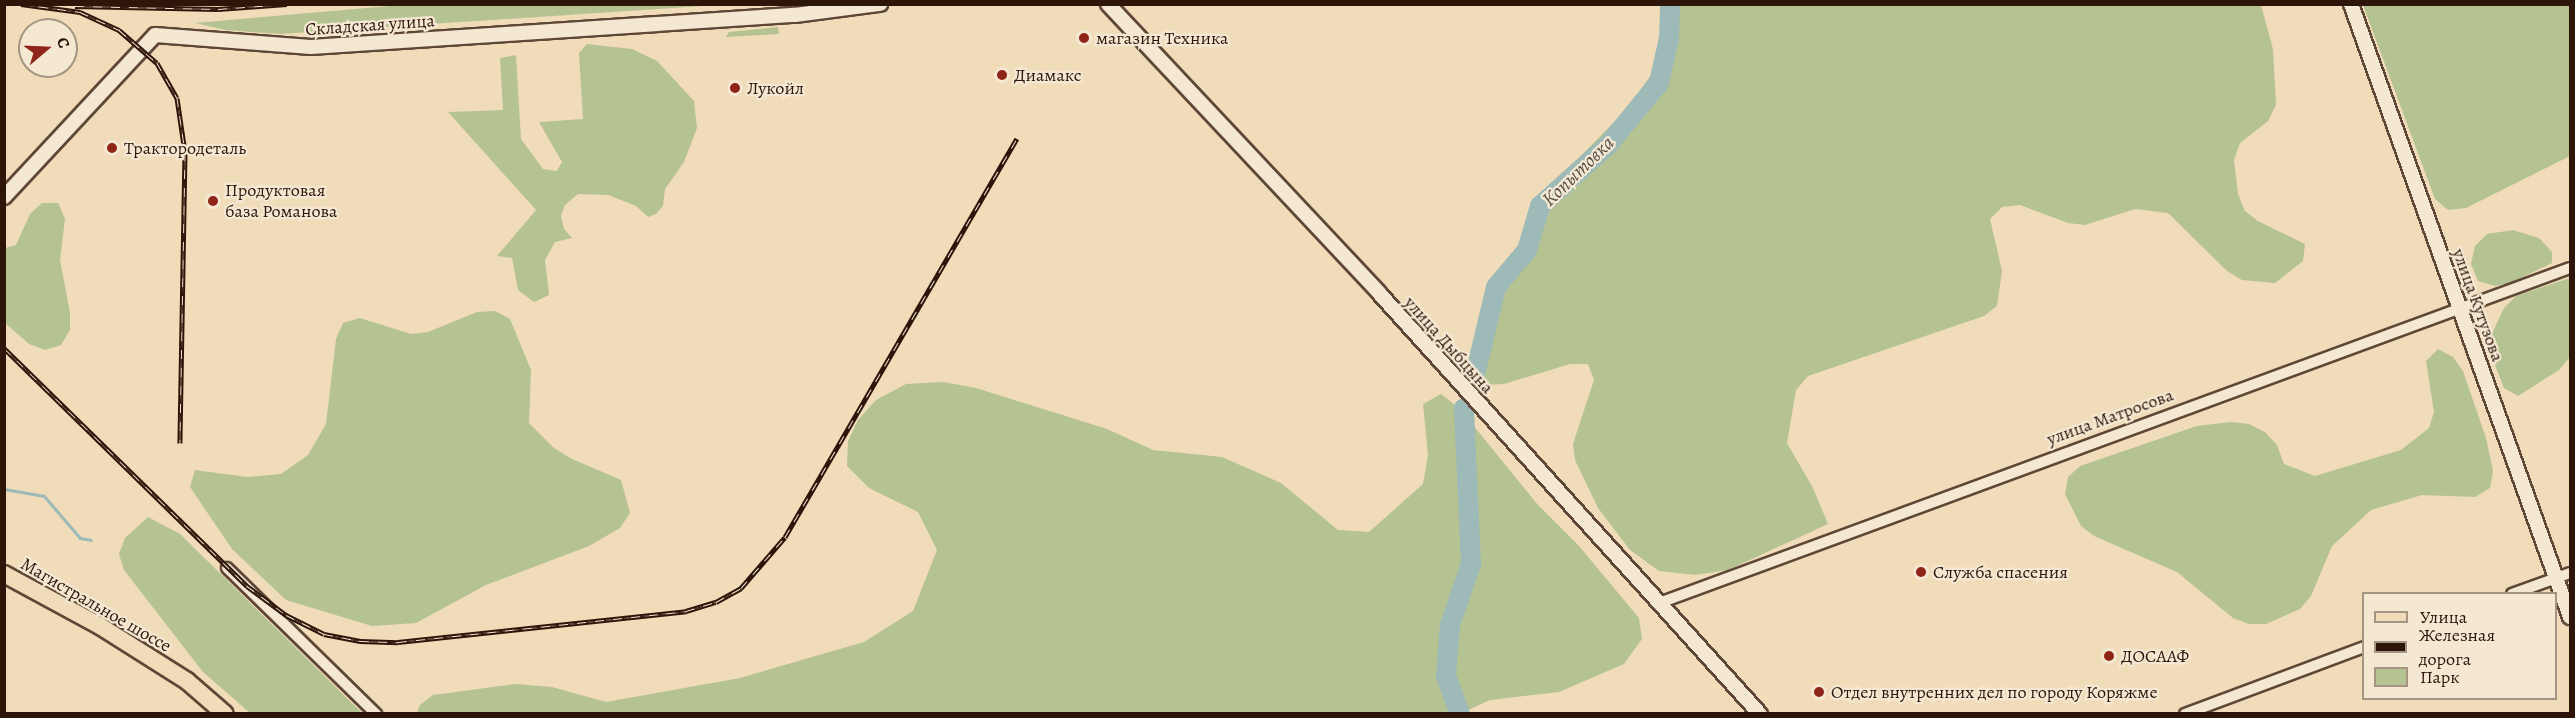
<!DOCTYPE html>
<html>
<head>
<meta charset="utf-8">
<style>
  body { margin:0 }
  #map { position:relative; width:2575px; height:718px; overflow:hidden; background:#f0dcb9; font-family:Alegreya,serif }
  div>[style] { position:absolute }
  .green>* { inset:0; background:#b5c292 }
  .stream>* { height:3px; margin:-1.5px; padding:0 1.5px; transform-origin:1.5px; border-radius:1.5px; background:#9dbab8 }
  .river>* { height:20px; margin:-10px; padding:0 10px; transform-origin:10px; border-radius:10px; background:#9dbab8 }
  .roads { filter:drop-shadow(2px 0 #5e4736) drop-shadow(-2px 0 #5e4736) drop-shadow(0 2px #5e4736) drop-shadow(0 -2px #5e4736) }
  .street>* { height:10px; margin:-5px; padding:0 5px; transform-origin:5px; border-radius:5px; background:#f5e8d2 }
  .secondary>* { height:14px; margin:-7px; padding:0 7px; transform-origin:7px; border-radius:7px; background:#f5e8d2 }
  .primary>* { height:16px; margin:-8px; padding:0 8px; transform-origin:8px; border-radius:8px; background:#f0dcb9 }
  .rail>* { height:5px; margin-top:-2.5px; transform-origin:0; background:repeating-linear-gradient(90deg,#f5e8d2 0 9px,#2d150a 0 18px); box-sizing:border-box; border-block:2px solid #2d150a }
  .dots>* { width:16px; height:16px; translate:-50% -50%; box-sizing:border-box; border:3px solid #f5e8d2; border-radius:50% }
  span { translate:-50% -50%; white-space:nowrap; text-align:center; line-height:1.15; -webkit-text-stroke:4.5px #f5e8d2; paint-order:stroke }
  .street-label { font-size:18px; color:#2d150a }
  .poi-label { font-size:18px; color:#2d150a }
  .left { translate:0 -50%; text-align:left }
  .water-label { font-size:20px; color:#544f47; font-style:italic }
  .frame { position:absolute; inset:0; border:6px solid #2d150a; pointer-events:none }
  .legend { position:absolute; left:2362px; top:592px; width:195px; height:108px; box-sizing:border-box; background:#f5e8d2; border:2px solid #a59482; margin:0; padding:8px 10px; list-style:none; font-size:18px; color:#2d150a }
  .legend li { display:flex; align-items:center; gap:12px; height:30px }
  .legend b { width:30px; border:2px solid #a59482 }
  .north { position:absolute; left:18px; top:18px; width:60px; height:60px; box-sizing:border-box; background:#f5e8d2; border:2px solid #a59482; border-radius:50%; rotate:71deg; font-size:16px; font-weight:700; line-height:24px; text-align:center; color:#2d150a }
  .north::after { content:''; display:block; margin:auto; width:21px; height:27px; background:#8f2418; clip-path:polygon(50% 0,100% 100%,50% 72%,0 100%) }
</style>
</head>
<body>
<div id="map">
  <div class="green">
    <i style="clip-path:polygon(1680px 4px,2261px 5px,2273px 49px,2276px 105px,2268px 121px,2240px 143px,2234px 160px,2238px 194px,2245px 211px,2258px 221px,2305px 244px,2303px 261px,2275px 283px,2242px 280px,2227px 271px,2168px 213px,2135px 209px,2085px 225px,2068px 223px,2020px 205px,2002px 207px,1990px 219px,2002px 271px,1997px 306px,1984px 316px,1808px 376px,1796px 390px,1787px 443px,1813px 488px,1828px 524px,1728px 570px,1695px 575px,1659px 571px,1630px 550px,1598px 508px,1575px 460px,1573px 444px,1594px 380px,1588px 364px,1570px 364px,1504px 384px,1486px 385px,1475px 372px,1474px 355px,1522px 239px,1560px 177px,1626px 110px,1674px 43px)"></i>
    <i style="clip-path:polygon(401px 5px,401px 4px,718px 5px,280px 34px,225px 30px,195px 23px)"></i>
    <i style="clip-path:polygon(2363px 5px,2570px 5px,2570px 156px,2466px 208px,2448px 210px,2435px 199px)"></i>
    <i style="clip-path:polygon(778px 27px,779px 34px,726px 37px,729px 32px)"></i>
    <i style="clip-path:polygon(587px 44px,632px 49px,657px 61px,694px 101px,697px 128px,684px 162px,665px 189px,663px 206px,656px 214px,648px 217px,636px 206px,608px 195px,578px 194px,565px 205px,561px 216px,564px 229px,572px 238px,555px 242px,545px 260px,549px 295px,534px 302px,518px 290px,512px 258px,497px 256px,536px 210px,448px 112px,503px 110px,500px 58px,516px 55px,521px 139px,543px 169px,557px 171px,562px 162px,539px 122px,583px 119px,579px 53px)"></i>
    <i style="clip-path:polygon(42px 203px,58px 203px,65px 219px,60px 260px,70px 313px,70px 330px,61px 345px,45px 350px,29px 344px,4px 322px,5px 248px,16px 245px,30px 214px)"></i>
    <i style="clip-path:polygon(2513px 230px,2539px 238px,2552px 252px,2552px 263px,2513px 282px,2495px 286px,2478px 281px,2471px 264px,2475px 246px,2487px 234px)"></i>
    <i style="clip-path:polygon(2570px 278px,2570px 357px,2559px 370px,2518px 396px,2504px 388px,2491px 355px,2490px 338px,2504px 308px,2516px 296px)"></i>
    <i style="clip-path:polygon(495px 311px,510px 319px,531px 370px,529px 423px,554px 448px,570px 458px,621px 480px,630px 513px,620px 528px,589px 546px,486px 585px,416px 623px,372px 626px,286px 600px,232px 549px,190px 487px,195px 470px,247px 477px,281px 474px,308px 455px,326px 424px,336px 339px,343px 323px,360px 318px,411px 334px,428px 332px,477px 312px)"></i>
    <i style="clip-path:polygon(2438px 349px,2453px 357px,2463px 371px,2486px 438px,2493px 471px,2490px 488px,2475px 497px,2422px 495px,2371px 510px,2332px 546px,2311px 596px,2300px 609px,2266px 624px,2249px 624px,2233px 618px,2177px 572px,2094px 536px,2081px 526px,2065px 494px,2068px 477px,2080px 466px,2197px 426px,2230px 422px,2249px 424px,2265px 432px,2277px 445px,2284px 464px,2315px 476px,2401px 450px,2429px 428px,2434px 412px,2426px 361px)"></i>
    <i style="clip-path:polygon(944px 382px,976px 388px,1107px 429px,1153px 450px,1222px 457px,1281px 483px,1338px 530px,1369px 532px,1423px 484px,1428px 455px,1423px 404px,1441px 394px,1460px 409px,1538px 505px,1579px 546px,1639px 618px,1642px 639px,1624px 664px,1559px 692px,1490px 700px,1462px 713px,417px 713px,420px 705px,433px 695px,515px 684px,552px 687px,606px 702px,740px 678px,864px 642px,913px 611px,937px 550px,918px 512px,869px 488px,847px 466px,848px 441px,858px 420px,876px 400px,906px 384px)"></i>
    <i style="clip-path:polygon(148px 517px,180px 534px,362px 713px,250px 713px,203px 672px,124px 570px,119px 554px,125px 538px)"></i>
  </div>
  <div class="stream">
    <i style="left:4px;top:489px;width:41px;rotate:9.9deg"></i>
    <i style="left:44px;top:496px;width:55px;rotate:49.4deg"></i>
    <i style="left:80px;top:538px;width:11px;rotate:10deg"></i>
  </div>
  <div class="river">
    <i style="left:1475px;top:375px;width:90px;rotate:-76.6deg"></i>
    <i style="left:1496px;top:287px;width:48px;rotate:-50deg"></i>
    <i style="left:1527px;top:250px;width:46px;rotate:-73.5deg"></i>
    <i style="left:1540px;top:206px;width:91px;rotate:-41.9deg"></i>
    <i style="left:1608px;top:145px;width:80px;rotate:-50.6deg"></i>
    <i style="left:1659px;top:83px;width:46px;rotate:-77.5deg"></i>
    <i style="left:1669px;top:38px;width:34px;rotate:-88deg"></i>
    <i style="left:1460px;top:714px;width:40px;rotate:-110.2deg"></i>
    <i style="left:1446px;top:676px;width:51px;rotate:-85.5deg"></i>
    <i style="left:1450px;top:625px;width:65px;rotate:-71deg"></i>
    <i style="left:1471px;top:564px;width:156px;rotate:-92.6deg"></i>
  </div>
  <div class="roads">
    <div class="street">
      <i style="left:227px;top:568px;width:209px;rotate:44.4deg"></i>
      <i style="left:2512px;top:594px;width:62px;rotate:-19.9deg"></i>
      <i style="left:1662px;top:602px;width:967px;rotate:-20.2deg"></i>
      <i style="left:2185px;top:714px;width:191px;rotate:-20.5deg"></i>
    </div>
    <div class="secondary">
      <i style="left:1108px;top:4px;width:396px;rotate:46.8deg"></i>
      <i style="left:1379px;top:293px;width:568px;rotate:47.86deg"></i>
      <i style="left:2351px;top:4px;width:651px;rotate:70.34deg"></i>
      <i style="left:4px;top:197px;width:221px;rotate:-47deg"></i>
      <i style="left:155px;top:35px;width:156px;rotate:4.4deg"></i>
      <i style="left:311px;top:47px;width:485px;rotate:-3.8deg"></i>
      <i style="left:795px;top:15px;width:86px;rotate:-7.4deg"></i>
    </div>
    <div class="primary">
      <i style="left:4px;top:574px;width:109px;rotate:28.4deg"></i>
      <i style="left:100px;top:626px;width:103px;rotate:32.3deg"></i>
      <i style="left:187px;top:681px;width:50px;rotate:41deg"></i>
    </div>
  </div>
  <div class="rail">
    <i style="left:21px;top:4px;width:60px;rotate:7.7deg"></i>
    <i style="left:80px;top:12px;width:43px;rotate:24.8deg"></i>
    <i style="left:119px;top:30px;width:50px;rotate:41deg"></i>
    <i style="left:157px;top:63px;width:40px;rotate:60.3deg"></i>
    <i style="left:177px;top:98px;width:55px;rotate:81.6deg"></i>
    <i style="left:185px;top:152px;width:291px;rotate:91deg"></i>
    <i style="left:75px;top:6px;width:143px;rotate:1.2deg"></i>
    <i style="left:218px;top:9px;width:69px;rotate:-4.1deg"></i>
    <i style="left:4px;top:348px;width:340px;rotate:44.4deg"></i>
    <i style="left:247px;top:586px;width:49px;rotate:36.6deg"></i>
    <i style="left:286px;top:615px;width:42px;rotate:26.6deg"></i>
    <i style="left:324px;top:634px;width:37px;rotate:11deg"></i>
    <i style="left:360px;top:641px;width:38px;rotate:2deg"></i>
    <i style="left:398px;top:642px;width:290px;rotate:-6.1deg"></i>
    <i style="left:686px;top:611px;width:31px;rotate:-17deg"></i>
    <i style="left:716px;top:602px;width:29px;rotate:-29deg"></i>
    <i style="left:741px;top:588px;width:67px;rotate:-49.2deg"></i>
    <i style="left:785px;top:537px;width:461px;rotate:-59.8deg"></i>
  </div>
  <div class="dots">
    <i style="left:1084px;top:38px;background:#8f2418"></i>
    <i style="left:1002px;top:75px;background:#8f2418"></i>
    <i style="left:735px;top:88px;background:#8f2418"></i>
    <i style="left:112px;top:148px;background:#8f2418"></i>
    <i style="left:213px;top:201px;background:#8f2418"></i>
    <i style="left:1921px;top:572px;background:#8f2418"></i>
    <i style="left:2109px;top:656px;background:#8f2418"></i>
    <i style="left:1819px;top:692px;background:#8f2418"></i>
  </div>
  <div class="street-label">
    <span style="left:370px;top:25px;rotate:-4deg">Складская улица</span>
    <span style="left:2478px;top:305px;rotate:70deg">улица Кутузова</span>
    <span style="left:1449px;top:345px;rotate:48deg">улица Дыбцына</span>
    <span style="left:2110px;top:417px;rotate:-20deg">улица Матросова</span>
    <span style="left:96px;top:605px;rotate:30deg">Магистральное шоссе</span>
  </div>
  <div class="poi-label">
    <span class="left" style="left:1096px;top:38px">магазин Техника</span>
    <span class="left" style="left:1014px;top:75px">Диамакс</span>
    <span class="left" style="left:747px;top:88px">Лукойл</span>
    <span class="left" style="left:124px;top:148px">Трактородеталь</span>
    <span class="left" style="left:225px;top:201px">Продуктовая<br>база Романова</span>
    <span class="left" style="left:1933px;top:572px">Служба спасения</span>
    <span class="left" style="left:2121px;top:656px">ДОСААФ</span>
    <span class="left" style="left:1831px;top:692px">Отдел внутренних дел по городу Коряжме</span>
  </div>
  <div class="water-label">
    <span style="left:1578px;top:171px;rotate:-44deg">Копытовка</span>
  </div>
  <div class="frame"></div>
  <ul class="legend">
  <li><b style="height:8px;background:#f0dcb9"></b>Улица</li>
  <li><b style="height:8px;background:#2d150a"></b>Железная дорога</li>
  <li><b style="height:16px;background:#b5c292"></b>Парк</li>
  </ul>
  <div class="north">С</div>
</div>
</body>
</html>
